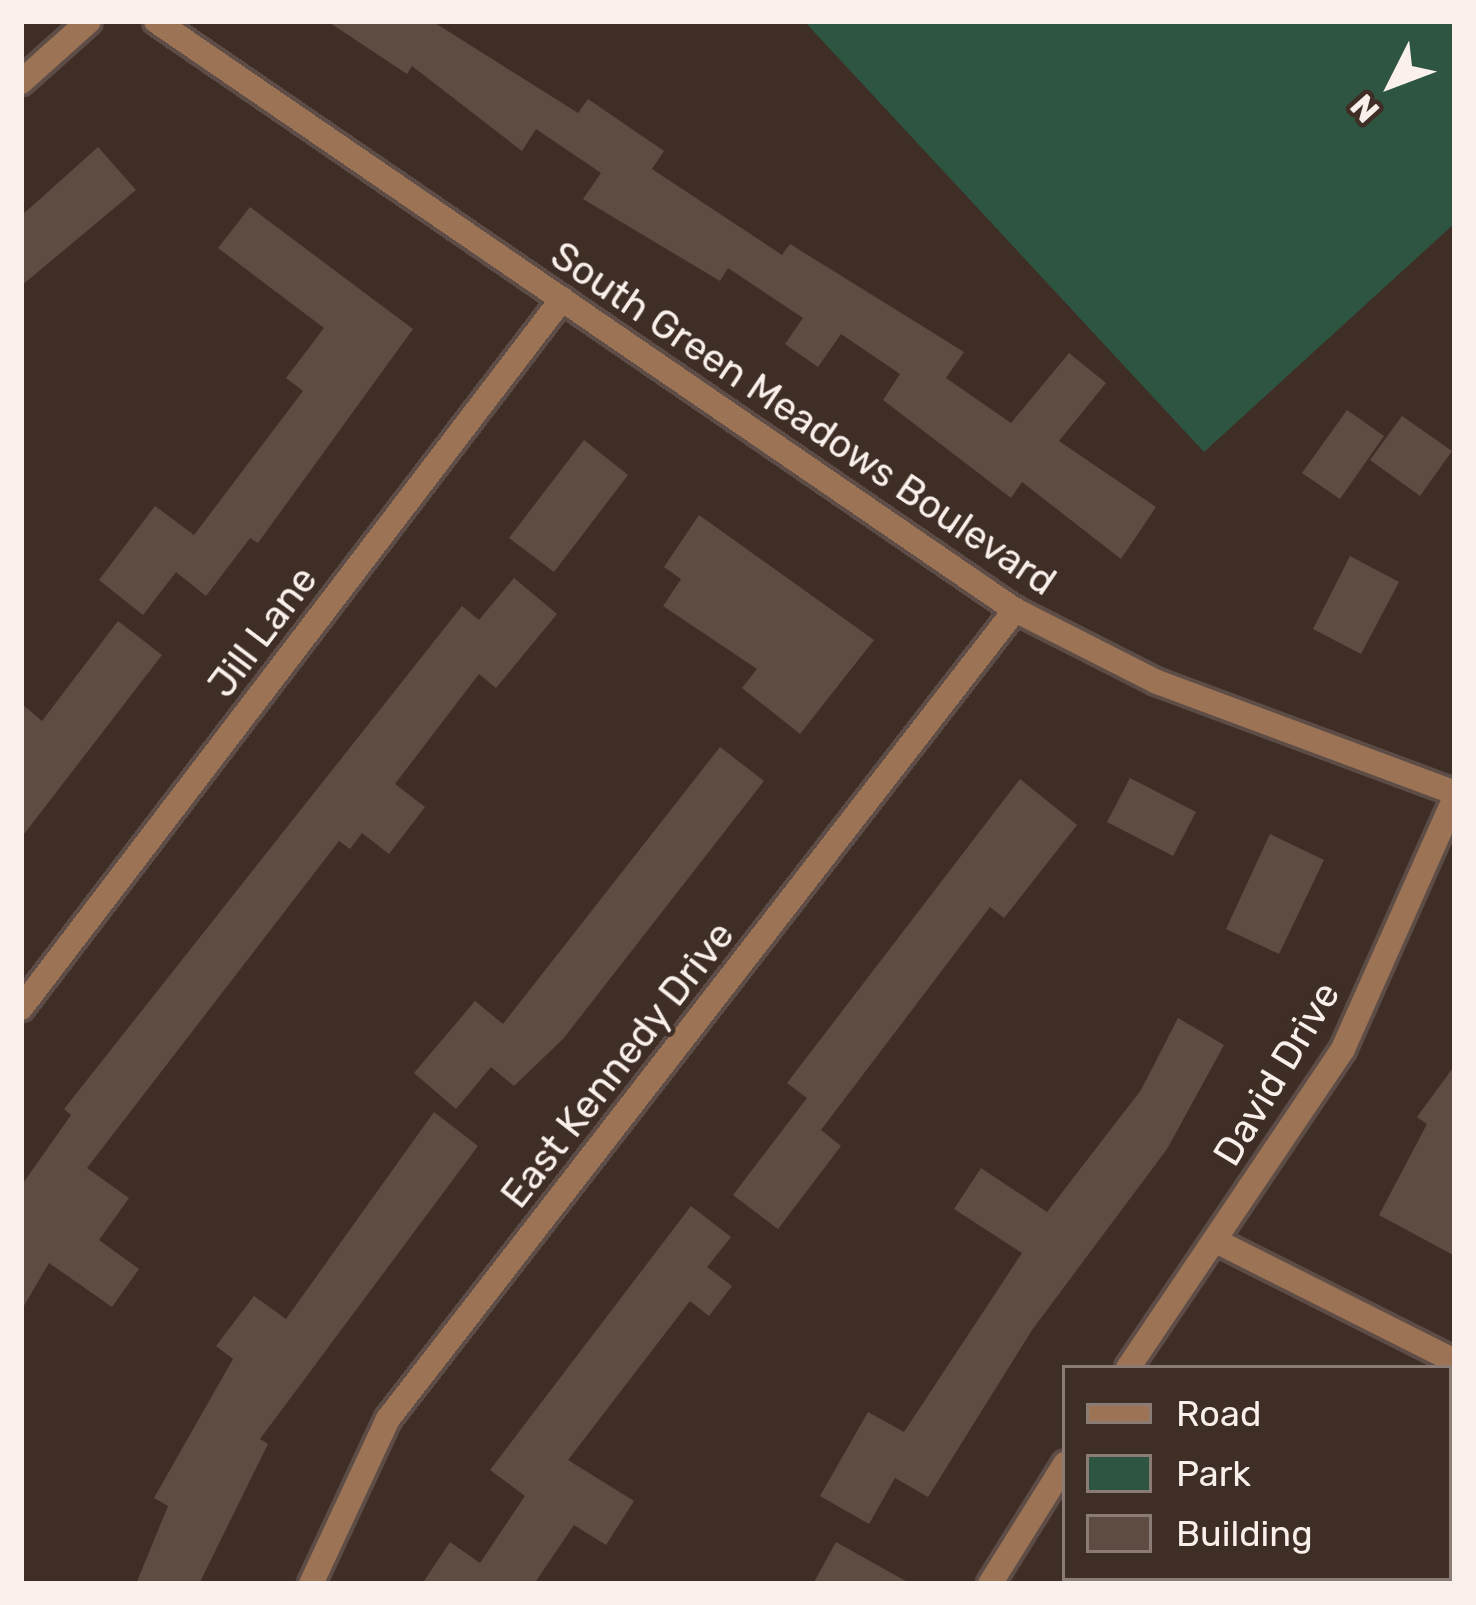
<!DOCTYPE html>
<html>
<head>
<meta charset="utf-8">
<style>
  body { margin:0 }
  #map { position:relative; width:1476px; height:1605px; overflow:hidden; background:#3f2e26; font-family:Rubik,sans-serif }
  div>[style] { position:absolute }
  .green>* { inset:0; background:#2e5541 }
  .building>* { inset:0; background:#5e4c43 }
  .roads { filter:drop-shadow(3px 0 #5d4d46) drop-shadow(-3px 0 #5d4d46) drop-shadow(0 3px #5d4d46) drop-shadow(0 -3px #5d4d46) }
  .minor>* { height:24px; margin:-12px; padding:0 12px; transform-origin:12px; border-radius:12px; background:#9c7355 }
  span { translate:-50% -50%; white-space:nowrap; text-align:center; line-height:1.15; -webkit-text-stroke:9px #3f2e26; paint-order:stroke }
  .street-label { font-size:39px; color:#fbf0eb }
  .frame { position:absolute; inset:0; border:24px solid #fbf0eb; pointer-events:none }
  .legend { position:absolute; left:1062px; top:1365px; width:390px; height:216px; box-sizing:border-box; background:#3f2e26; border:3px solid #8a7c75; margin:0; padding:15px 21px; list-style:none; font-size:36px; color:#fbf0eb }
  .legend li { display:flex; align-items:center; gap:24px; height:60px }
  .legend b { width:60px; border:3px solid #8a7c75 }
  .north { position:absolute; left:1332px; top:24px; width:120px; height:120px; -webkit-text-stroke:9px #3f2e26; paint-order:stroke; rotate:228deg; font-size:33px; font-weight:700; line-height:48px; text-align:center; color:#fbf0eb }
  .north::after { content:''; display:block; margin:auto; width:42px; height:54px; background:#fbf0eb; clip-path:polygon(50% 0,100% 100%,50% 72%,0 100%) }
</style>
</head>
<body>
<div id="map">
  <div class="green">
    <i style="clip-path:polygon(804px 21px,1455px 21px,1455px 223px,1204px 452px)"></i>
  </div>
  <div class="building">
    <i style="clip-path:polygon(327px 21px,432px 21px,578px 113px,588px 99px,664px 151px,652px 169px,782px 255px,790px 244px,964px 352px,946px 378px,1011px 423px,1069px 353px,1106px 383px,1059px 441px,1156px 507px,1121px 559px,1022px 482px,1011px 498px,883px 400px,900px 374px,841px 334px,818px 367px,785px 344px,803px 318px,728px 268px,720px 281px,583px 199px,601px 173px,536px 129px,522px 151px,412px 66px,407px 74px)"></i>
    <i style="clip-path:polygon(98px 147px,136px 190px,21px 286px,21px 216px)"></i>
    <i style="clip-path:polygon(250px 207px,413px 329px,258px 543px,250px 538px,206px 596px,176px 572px,143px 615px,99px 580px,155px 506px,194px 535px,303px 391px,286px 378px,324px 328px,218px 248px)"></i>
    <i style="clip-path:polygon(1347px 410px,1384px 436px,1340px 499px,1302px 473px)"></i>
    <i style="clip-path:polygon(1402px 416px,1452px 451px,1420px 496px,1370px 460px)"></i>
    <i style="clip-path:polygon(584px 440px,628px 475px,554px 572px,509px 538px)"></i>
    <i style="clip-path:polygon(699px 515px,874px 640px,800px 734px,742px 688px,757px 669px,663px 606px,681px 579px,664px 567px)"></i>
    <i style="clip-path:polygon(1350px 556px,1399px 582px,1361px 654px,1313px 629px)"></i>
    <i style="clip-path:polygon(514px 578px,557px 614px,496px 688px,479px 674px,395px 784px,425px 807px,389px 854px,362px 833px,350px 849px,339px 841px,87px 1168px,129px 1198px,99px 1240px,139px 1269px,112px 1307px,49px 1263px,21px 1311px,21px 1186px,71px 1115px,64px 1109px,462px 606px,479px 620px)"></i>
    <i style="clip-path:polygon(118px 621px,162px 655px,21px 838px,21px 703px,42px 721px)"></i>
    <i style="clip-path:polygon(720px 747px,764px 781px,563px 1039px,514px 1086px,491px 1067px,456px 1109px,414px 1073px,475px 1001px,503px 1024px)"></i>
    <i style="clip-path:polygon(1130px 778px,1196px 812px,1173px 856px,1107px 822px)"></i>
    <i style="clip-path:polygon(1020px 779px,1077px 825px,1004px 918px,990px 907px,821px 1130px,841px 1146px,778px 1229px,733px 1195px,807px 1098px,787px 1083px)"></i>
    <i style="clip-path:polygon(1270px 834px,1324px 860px,1279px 954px,1226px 929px)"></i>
    <i style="clip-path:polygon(1178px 1018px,1224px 1045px,1167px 1149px,1032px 1330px,928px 1497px,895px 1478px,869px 1524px,820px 1496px,868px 1412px,904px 1432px,1022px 1253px,954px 1209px,981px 1168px,1047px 1212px,1141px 1090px)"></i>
    <i style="clip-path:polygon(1455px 1065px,1455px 1256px,1379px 1215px,1427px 1124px,1417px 1117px)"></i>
    <i style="clip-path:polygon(434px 1112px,478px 1146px,260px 1439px,268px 1444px,199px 1584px,136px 1584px,168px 1506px,154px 1498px,233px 1359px,216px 1346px,254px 1296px,286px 1319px)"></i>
    <i style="clip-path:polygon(691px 1206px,731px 1237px,707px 1267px,732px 1286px,709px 1316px,690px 1301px,568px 1460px,634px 1501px,606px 1545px,574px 1525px,534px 1584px,422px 1584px,450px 1542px,480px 1563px,525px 1496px,490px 1470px)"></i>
    <i style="clip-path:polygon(836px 1542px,911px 1584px,813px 1584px)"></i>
  </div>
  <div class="roads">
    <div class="minor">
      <i style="left:156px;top:21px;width:1042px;rotate:34.44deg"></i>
      <i style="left:1015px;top:610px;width:159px;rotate:26.9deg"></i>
      <i style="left:1157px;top:682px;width:318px;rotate:20.4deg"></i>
      <i style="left:21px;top:82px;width:91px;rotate:-41.9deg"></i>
      <i style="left:21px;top:1008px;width:892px;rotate:-52.65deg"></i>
      <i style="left:1216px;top:1241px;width:267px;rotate:26.7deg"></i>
      <i style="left:1128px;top:1368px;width:385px;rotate:-56deg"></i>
      <i style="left:1343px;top:1049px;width:275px;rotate:-66deg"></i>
      <i style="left:311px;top:1584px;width:182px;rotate:-65deg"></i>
      <i style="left:388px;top:1419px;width:1024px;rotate:-52.22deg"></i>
      <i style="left:990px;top:1584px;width:142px;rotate:-58deg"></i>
    </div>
  </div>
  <div class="street-label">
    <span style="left:803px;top:419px;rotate:34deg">South Green Meadows Boulevard</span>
    <span style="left:263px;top:632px;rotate:-53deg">Jill Lane</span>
    <span style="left:618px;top:1065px;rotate:-52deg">East Kennedy Drive</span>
    <span style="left:1277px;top:1074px;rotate:-59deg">David Drive</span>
  </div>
  <div class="frame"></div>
  <ul class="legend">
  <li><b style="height:15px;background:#9c7355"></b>Road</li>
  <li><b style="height:33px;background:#2e5541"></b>Park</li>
  <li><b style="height:33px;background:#5e4c43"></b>Building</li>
  </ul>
  <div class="north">N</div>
</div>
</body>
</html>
